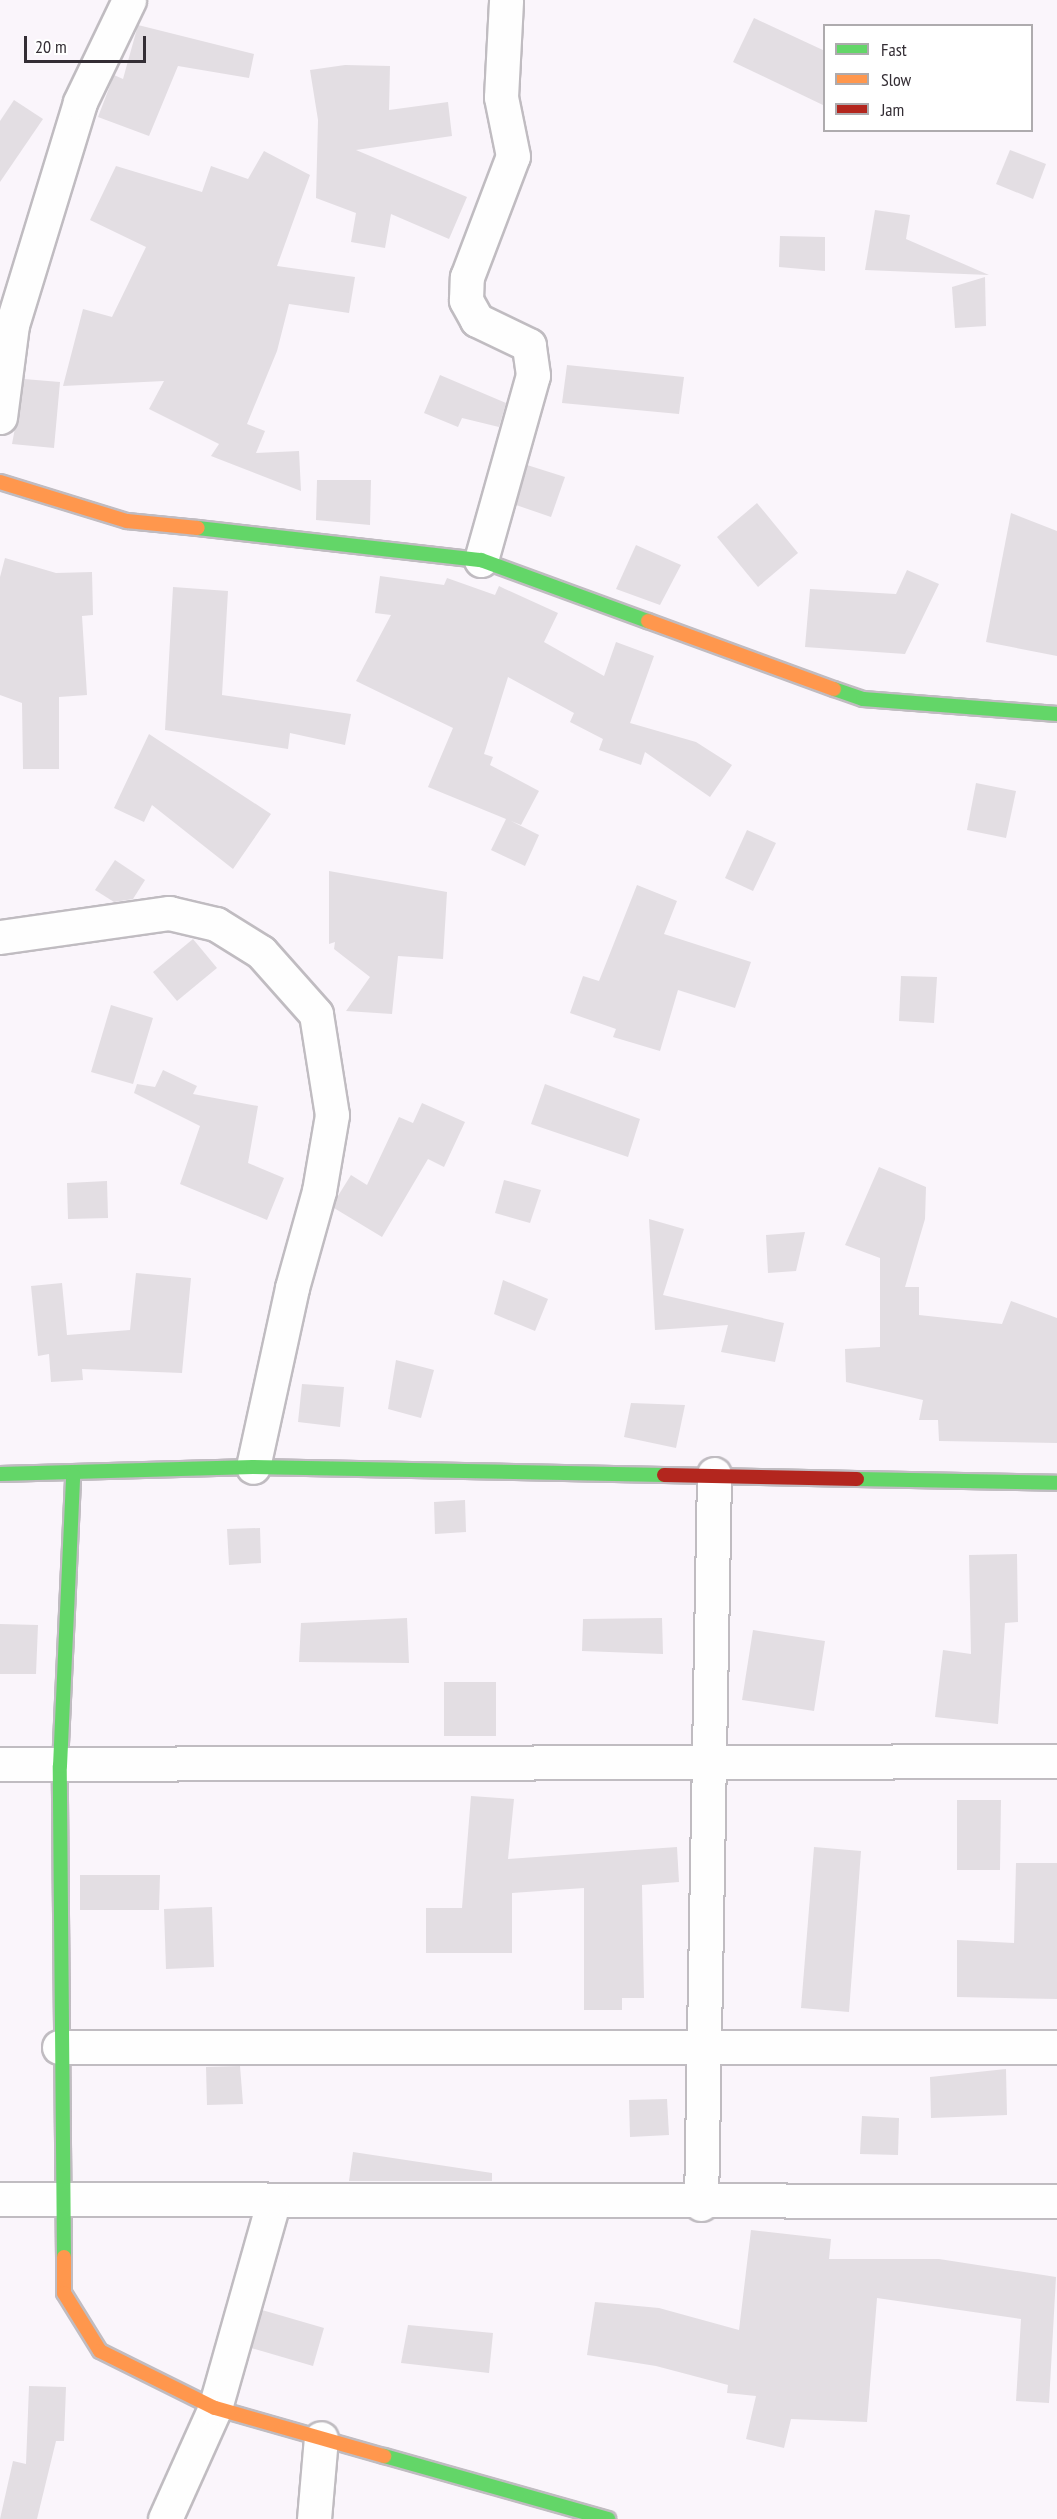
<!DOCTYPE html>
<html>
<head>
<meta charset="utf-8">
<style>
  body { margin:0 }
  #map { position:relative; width:1057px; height:2519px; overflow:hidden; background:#faf5fb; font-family:"PT Sans Narrow",sans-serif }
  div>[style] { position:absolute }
  .building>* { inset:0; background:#e3dee3 }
  .roads { filter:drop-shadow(2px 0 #c0bcc1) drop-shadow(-2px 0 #c0bcc1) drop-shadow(0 2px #c0bcc1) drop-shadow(0 -2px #c0bcc1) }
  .street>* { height:33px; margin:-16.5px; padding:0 16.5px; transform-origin:16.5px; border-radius:16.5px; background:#fefefe }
  .fast>* { height:14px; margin:-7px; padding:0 7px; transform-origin:7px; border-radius:7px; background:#63d668 }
  .slow>* { height:14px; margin:-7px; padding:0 7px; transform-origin:7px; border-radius:7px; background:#ff974d }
  .jam>* { height:14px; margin:-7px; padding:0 7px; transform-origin:7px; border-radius:7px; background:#b3261e }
  span { translate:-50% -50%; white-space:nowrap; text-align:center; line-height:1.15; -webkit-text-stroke:6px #fff; paint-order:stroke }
  .legend { position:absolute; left:823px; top:24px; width:210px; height:108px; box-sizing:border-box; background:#fff; border:2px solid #aeabae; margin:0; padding:8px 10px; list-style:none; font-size:18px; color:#342e35 }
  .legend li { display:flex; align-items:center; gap:12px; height:30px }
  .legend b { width:30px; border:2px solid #aeabae }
  .scale { position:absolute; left:24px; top:36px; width:122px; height:27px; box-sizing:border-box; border:3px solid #342e35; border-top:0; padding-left:8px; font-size:18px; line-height:21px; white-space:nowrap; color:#342e35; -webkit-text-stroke:4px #fff; paint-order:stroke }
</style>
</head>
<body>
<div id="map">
  <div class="building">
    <i style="clip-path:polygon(754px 18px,825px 51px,825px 106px,733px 62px)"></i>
    <i style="clip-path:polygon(138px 25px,254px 54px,249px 78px,178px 66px,149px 136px,98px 117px,114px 75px,123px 79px)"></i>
    <i style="clip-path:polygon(345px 65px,390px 66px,389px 110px,448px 102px,452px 136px,356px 150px,467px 197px,449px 239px,391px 214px,385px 248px,351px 242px,356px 213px,316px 198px,318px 120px,310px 70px)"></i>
    <i style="clip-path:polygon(14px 100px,43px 119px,0 182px,0 121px)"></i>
    <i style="clip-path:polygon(1010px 150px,1046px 164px,1033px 199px,996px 184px)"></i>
    <i style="clip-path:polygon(264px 151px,310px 175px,277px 266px,355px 277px,349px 313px,289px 304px,277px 351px,247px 424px,265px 431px,256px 453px,299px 451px,301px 491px,211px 456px,219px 444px,149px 409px,164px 381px,63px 386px,83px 309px,112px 317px,146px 247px,90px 220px,116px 166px,202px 192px,211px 166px,248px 179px)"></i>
    <i style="clip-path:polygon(875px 210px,910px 215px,906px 239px,989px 275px,865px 270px)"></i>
    <i style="clip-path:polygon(780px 236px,825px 237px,825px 271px,779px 267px)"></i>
    <i style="clip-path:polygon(985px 277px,986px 326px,955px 328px,952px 287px)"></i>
    <i style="clip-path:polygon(567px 365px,684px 377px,679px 414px,562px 403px)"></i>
    <i style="clip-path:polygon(440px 375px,506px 403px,499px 427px,462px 418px,458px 427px,424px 413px)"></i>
    <i style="clip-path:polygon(24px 379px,60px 382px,54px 448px,12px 444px)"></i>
    <i style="clip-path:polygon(527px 465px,565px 477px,551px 517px,516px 505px)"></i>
    <i style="clip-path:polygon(317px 480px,371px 480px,370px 525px,316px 520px)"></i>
    <i style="clip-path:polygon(757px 503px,798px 553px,758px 587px,717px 537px)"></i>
    <i style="clip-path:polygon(1011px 513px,1057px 531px,1057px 656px,986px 642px)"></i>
    <i style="clip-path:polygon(636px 545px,681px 565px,660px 605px,616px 589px)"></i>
    <i style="clip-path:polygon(5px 558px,56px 573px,92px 572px,93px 615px,82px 616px,87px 695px,59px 697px,59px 769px,23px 769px,22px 703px,0 695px,0 577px)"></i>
    <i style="clip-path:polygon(907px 570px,939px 584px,905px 654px,805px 647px,810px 589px,896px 594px)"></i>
    <i style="clip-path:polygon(380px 576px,444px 585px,447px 578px,495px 595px,499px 586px,505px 589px,558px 613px,544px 642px,604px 676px,616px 642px,654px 656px,630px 723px,696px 742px,732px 765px,710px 797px,645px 752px,641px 765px,599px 750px,603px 739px,570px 722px,574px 713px,508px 677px,484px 754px,493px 757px,490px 765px,539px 791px,521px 825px,511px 821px,539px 835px,525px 866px,491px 850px,506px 819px,428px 787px,453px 728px,356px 681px,391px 615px,375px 613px)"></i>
    <i style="clip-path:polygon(173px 587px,228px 591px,222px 695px,351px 714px,345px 745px,290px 733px,288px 749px,165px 730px)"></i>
    <i style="clip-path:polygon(149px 734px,271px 814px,233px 869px,152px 805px,144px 822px,114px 808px)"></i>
    <i style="clip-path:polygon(976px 783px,1016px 791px,1006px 838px,967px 830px)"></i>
    <i style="clip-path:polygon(747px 830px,776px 843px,753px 891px,725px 878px)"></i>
    <i style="clip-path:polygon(115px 860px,145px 880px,133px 899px,114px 902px,95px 890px)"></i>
    <i style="clip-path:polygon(329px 871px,447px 892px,443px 959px,398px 956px,392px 1014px,346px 1011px,370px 977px,334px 949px,335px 942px,329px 944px)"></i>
    <i style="clip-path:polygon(637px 885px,677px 901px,664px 934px,751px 962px,735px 1008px,678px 990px,660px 1051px,613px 1037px,616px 1029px,570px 1013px,583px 976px,599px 981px)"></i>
    <i style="clip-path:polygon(193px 939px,217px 968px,177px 1001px,153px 972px)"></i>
    <i style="clip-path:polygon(901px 976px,937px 977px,934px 1023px,899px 1021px)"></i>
    <i style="clip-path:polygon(111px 1005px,153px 1018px,133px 1084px,91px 1072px)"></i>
    <i style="clip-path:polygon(163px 1070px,197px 1086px,193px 1094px,258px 1106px,248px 1163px,284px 1178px,267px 1220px,180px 1184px,200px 1126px,134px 1093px,137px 1084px,155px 1087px)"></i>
    <i style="clip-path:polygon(545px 1084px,640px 1119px,628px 1157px,531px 1124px)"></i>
    <i style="clip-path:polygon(422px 1103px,465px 1122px,444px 1167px,428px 1159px,382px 1237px,334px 1208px,336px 1199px,351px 1175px,367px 1185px,399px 1117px,413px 1123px)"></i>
    <i style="clip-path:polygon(879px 1167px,926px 1187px,925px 1219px,905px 1287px,919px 1287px,919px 1315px,1002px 1324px,1011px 1301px,1057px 1318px,1057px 1443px,939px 1441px,938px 1420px,919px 1420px,923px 1400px,846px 1382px,845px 1349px,880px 1347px,880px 1258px,845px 1245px)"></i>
    <i style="clip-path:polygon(504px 1180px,541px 1190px,530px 1223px,495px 1213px)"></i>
    <i style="clip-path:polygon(107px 1181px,108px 1218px,68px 1219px,67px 1183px)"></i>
    <i style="clip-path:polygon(649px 1219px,684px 1229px,663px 1295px,784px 1323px,775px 1362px,721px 1352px,728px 1325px,655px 1330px)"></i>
    <i style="clip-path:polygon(805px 1232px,796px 1271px,768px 1273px,766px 1235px)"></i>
    <i style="clip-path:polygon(136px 1273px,191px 1278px,182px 1373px,82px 1369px,83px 1380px,51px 1382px,49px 1354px,38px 1356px,31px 1286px,62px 1283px,67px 1335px,130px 1330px)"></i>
    <i style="clip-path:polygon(503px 1280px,548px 1299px,535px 1331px,494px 1314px)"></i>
    <i style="clip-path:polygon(396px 1360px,434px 1370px,421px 1418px,388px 1409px)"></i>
    <i style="clip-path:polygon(302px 1384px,344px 1387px,340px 1427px,298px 1422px)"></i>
    <i style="clip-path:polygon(631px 1403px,685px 1405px,676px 1448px,624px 1437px)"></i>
    <i style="clip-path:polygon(465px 1500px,466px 1532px,435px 1534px,434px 1502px)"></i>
    <i style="clip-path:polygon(260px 1528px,261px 1563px,229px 1565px,227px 1529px)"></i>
    <i style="clip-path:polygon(1017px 1554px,1018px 1622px,1005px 1623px,998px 1724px,935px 1717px,943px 1650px,971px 1654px,969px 1555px)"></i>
    <i style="clip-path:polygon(407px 1618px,409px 1663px,299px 1662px,301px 1623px)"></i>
    <i style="clip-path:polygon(662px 1618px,663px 1654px,582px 1651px,583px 1619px)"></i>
    <i style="clip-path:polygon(0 1624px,38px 1625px,36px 1674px,0 1674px)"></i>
    <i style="clip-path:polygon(753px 1630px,825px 1641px,814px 1711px,742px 1700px)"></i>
    <i style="clip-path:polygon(444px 1682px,496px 1682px,496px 1736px,444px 1736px)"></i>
    <i style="clip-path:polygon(471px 1796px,514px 1799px,508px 1859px,677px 1847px,679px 1882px,642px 1885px,644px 1998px,622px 1998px,622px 2010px,584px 2010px,584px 1888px,512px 1893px,512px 1953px,426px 1953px,426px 1908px,462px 1908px)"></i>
    <i style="clip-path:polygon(957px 1800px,1001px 1800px,1000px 1870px,957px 1870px)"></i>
    <i style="clip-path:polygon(814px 1847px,861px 1851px,849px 2012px,801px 2008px)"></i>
    <i style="clip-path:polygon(1016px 1863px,1057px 1863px,1057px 1999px,957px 1997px,957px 1940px,1014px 1943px)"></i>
    <i style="clip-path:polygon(80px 1875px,160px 1875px,159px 1910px,80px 1910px)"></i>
    <i style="clip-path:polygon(212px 1907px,214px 1967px,166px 1969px,164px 1909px)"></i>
    <i style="clip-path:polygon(240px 2066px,243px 2104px,207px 2105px,206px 2067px)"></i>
    <i style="clip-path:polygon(1006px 2069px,1007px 2115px,931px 2118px,930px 2077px)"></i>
    <i style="clip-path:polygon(667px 2099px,669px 2135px,630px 2137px,629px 2100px)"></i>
    <i style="clip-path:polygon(862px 2116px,899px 2118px,898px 2155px,860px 2154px)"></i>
    <i style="clip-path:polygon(353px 2152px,492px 2173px,492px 2181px,349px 2181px)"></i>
    <i style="clip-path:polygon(751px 2230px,831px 2239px,829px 2259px,939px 2259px,1056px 2277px,1049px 2403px,1016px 2401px,1021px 2319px,877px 2298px,867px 2422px,791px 2419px,784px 2448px,746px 2439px,756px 2396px,727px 2393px,728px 2385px,656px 2366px,587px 2355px,595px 2302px,659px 2308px,739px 2330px)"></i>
    <i style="clip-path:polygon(262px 2310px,324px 2328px,313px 2366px,251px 2348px)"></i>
    <i style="clip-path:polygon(408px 2325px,493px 2333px,489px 2373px,401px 2363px)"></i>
    <i style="clip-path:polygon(29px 2386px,66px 2387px,64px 2441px,56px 2441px,37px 2519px,0 2519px,13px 2461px,26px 2464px)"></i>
  </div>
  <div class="roads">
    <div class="street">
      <i style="left:0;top:417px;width:93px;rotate:-82.6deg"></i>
      <i style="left:12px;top:325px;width:233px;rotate:-73deg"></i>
      <i style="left:80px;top:102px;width:113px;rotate:-64.3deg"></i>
      <i style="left:481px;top:560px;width:192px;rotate:-74.3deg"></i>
      <i style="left:533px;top:375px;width:30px;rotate:-98deg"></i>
      <i style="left:529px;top:345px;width:58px;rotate:-154.3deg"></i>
      <i style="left:477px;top:320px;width:23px;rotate:-119deg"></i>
      <i style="left:466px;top:300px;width:23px;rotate:-88deg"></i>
      <i style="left:467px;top:277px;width:129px;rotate:-69.2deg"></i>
      <i style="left:513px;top:156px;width:60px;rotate:-101.5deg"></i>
      <i style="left:501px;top:97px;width:97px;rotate:-87deg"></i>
      <i style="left:0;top:937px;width:171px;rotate:-8.1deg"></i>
      <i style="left:169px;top:913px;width:48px;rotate:13.2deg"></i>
      <i style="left:216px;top:924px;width:53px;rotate:31.9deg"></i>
      <i style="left:261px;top:952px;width:83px;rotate:48.4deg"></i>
      <i style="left:316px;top:1014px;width:102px;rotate:81deg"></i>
      <i style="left:332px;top:1115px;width:77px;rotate:99.7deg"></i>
      <i style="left:319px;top:1191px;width:101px;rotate:105.6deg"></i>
      <i style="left:292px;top:1288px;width:183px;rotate:102.3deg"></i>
      <i style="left:0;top:1764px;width:1057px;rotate:-0.16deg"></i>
      <i style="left:59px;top:2047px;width:998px"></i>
      <i style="left:0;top:2199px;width:1057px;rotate:0.11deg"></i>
      <i style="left:701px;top:2204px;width:730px;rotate:-88.98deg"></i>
      <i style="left:165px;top:2519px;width:122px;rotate:-65.8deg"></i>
      <i style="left:215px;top:2408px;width:213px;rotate:-74.2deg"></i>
      <i style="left:314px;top:2519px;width:81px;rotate:-85.1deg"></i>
    </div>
    <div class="fast">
      <i style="left:198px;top:528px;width:285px;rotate:6.5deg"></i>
      <i style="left:481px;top:560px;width:178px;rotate:20.1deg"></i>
      <i style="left:834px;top:689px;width:31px;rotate:19deg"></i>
      <i style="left:863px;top:699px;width:195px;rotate:4.4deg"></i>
      <i style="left:0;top:1474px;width:253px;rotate:-1.6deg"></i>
      <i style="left:253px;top:1467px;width:411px;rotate:1.1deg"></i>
      <i style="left:857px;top:1479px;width:200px;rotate:1.1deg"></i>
      <i style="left:64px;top:2257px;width:491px;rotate:-90.5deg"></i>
      <i style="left:60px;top:1766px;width:291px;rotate:-87.4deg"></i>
      <i style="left:384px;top:2456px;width:233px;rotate:15.7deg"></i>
    </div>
    <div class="slow">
      <i style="left:0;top:482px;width:133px;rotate:17.1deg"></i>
      <i style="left:127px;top:521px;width:71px;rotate:5.6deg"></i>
      <i style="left:648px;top:621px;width:198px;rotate:20.1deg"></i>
      <i style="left:64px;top:2257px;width:36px;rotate:90deg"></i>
      <i style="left:64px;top:2293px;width:68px;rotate:58.2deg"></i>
      <i style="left:100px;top:2351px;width:128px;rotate:26.4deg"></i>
      <i style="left:215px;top:2408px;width:176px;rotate:15.9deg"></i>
    </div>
    <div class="jam">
      <i style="left:664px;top:1475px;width:193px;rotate:1.2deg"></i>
    </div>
  </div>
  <ul class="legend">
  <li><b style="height:8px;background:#63d668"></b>Fast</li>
  <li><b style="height:8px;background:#ff974d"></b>Slow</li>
  <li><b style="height:8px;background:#b3261e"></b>Jam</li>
  </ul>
  <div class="scale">20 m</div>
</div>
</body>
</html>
